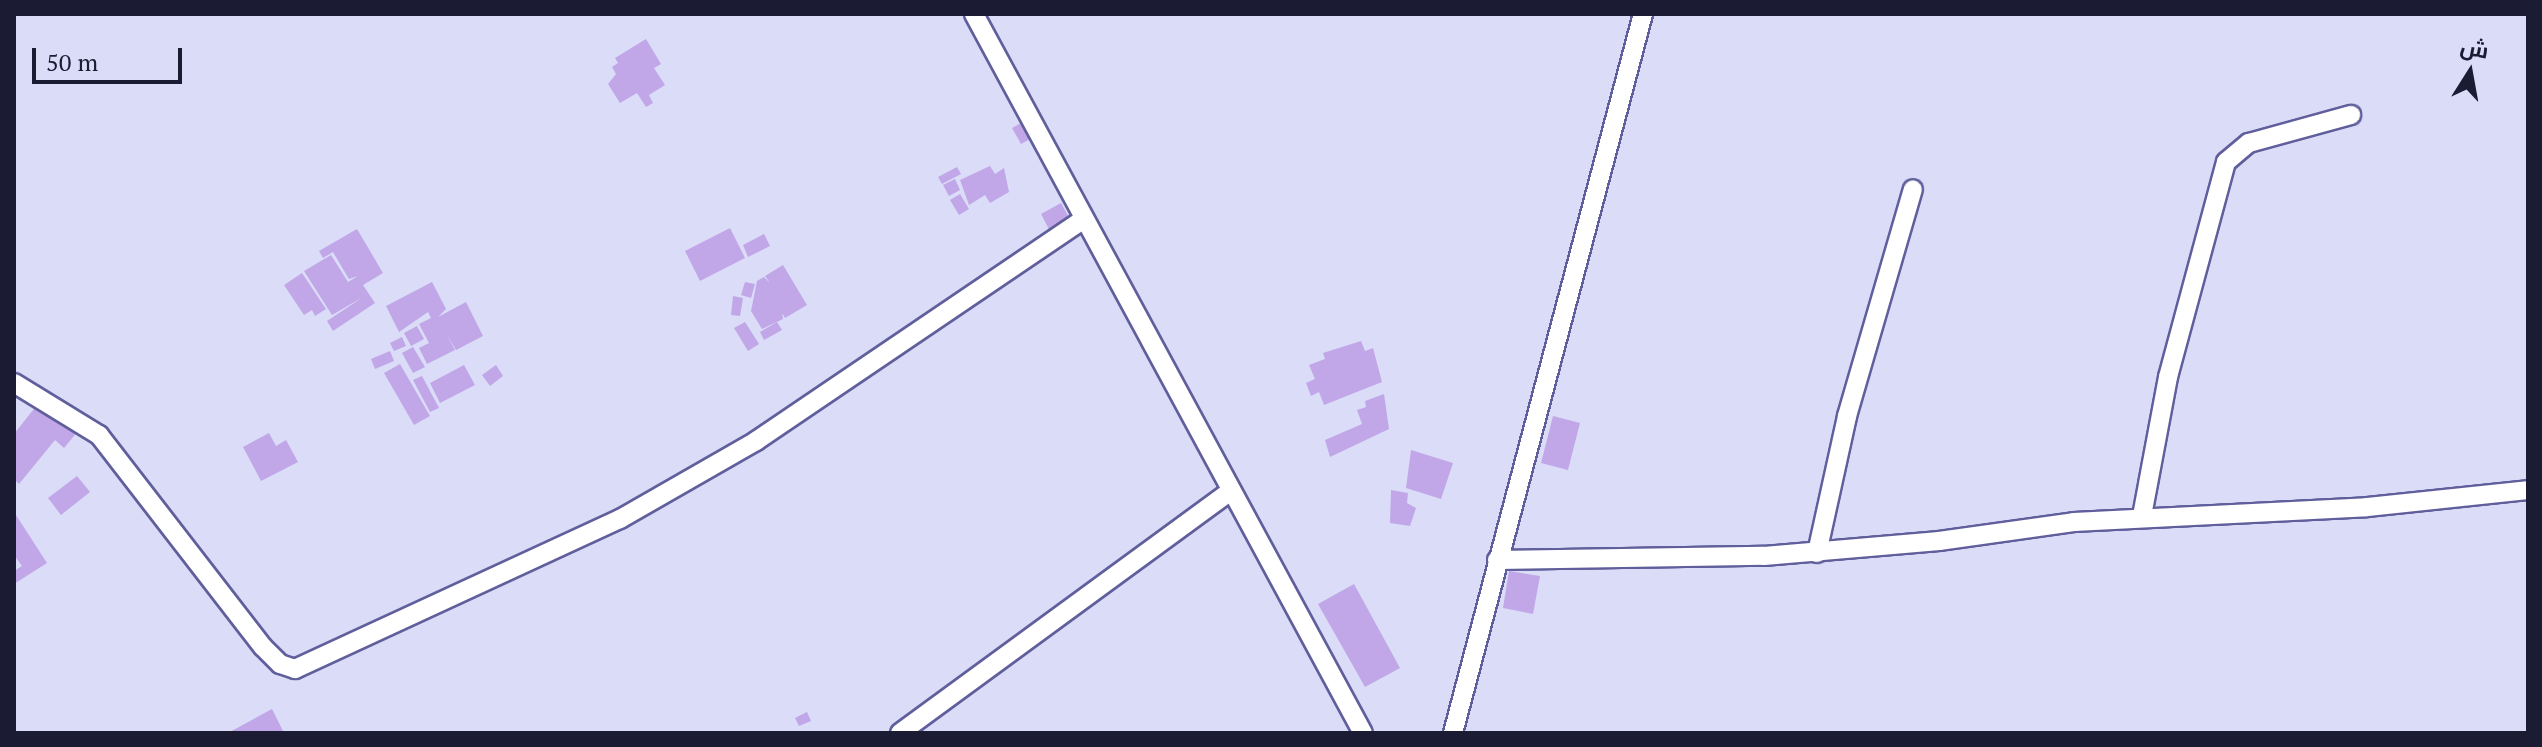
<!DOCTYPE html>
<html>
<head>
<meta charset="utf-8">
<style>
  body { margin:0 }
  #map { position:relative; width:2542px; height:747px; overflow:hidden; background:#dadcf8; font-family:"PT Serif",Cairo,serif }
  div>[style] { position:absolute }
  .building>* { inset:0; background:#c1a7e7 }
  .roads { filter:drop-shadow(2px 0 #605f9c) drop-shadow(-2px 0 #605f9c) drop-shadow(0 2px #605f9c) drop-shadow(0 -2px #605f9c) }
  .minor>* { height:18px; margin:-9px; padding:0 9px; transform-origin:9px; border-radius:9px; background:#fff }
  span { translate:-50% -50%; white-space:nowrap; text-align:center; line-height:1.15; -webkit-text-stroke:6px #dadcf8; paint-order:stroke }
  .frame { position:absolute; inset:0; border:16px solid #1c1b34; pointer-events:none }
  .north { position:absolute; left:2430px; top:32px; width:80px; height:80px; -webkit-text-stroke:6px #dadcf8; paint-order:stroke; rotate:11deg; font-size:22px; font-weight:700; line-height:32px; text-align:center; color:#1c1b34 }
  .north::after { content:''; display:block; margin:auto; width:28px; height:36px; background:#1c1b34; clip-path:polygon(50% 0,100% 100%,50% 72%,0 100%) }
  .scale { position:absolute; left:32px; top:48px; width:150px; height:36px; box-sizing:border-box; border:4px solid #1c1b34; border-top:0; padding-left:10px; font-size:24px; line-height:28px; white-space:nowrap; color:#1c1b34; -webkit-text-stroke:6px #dadcf8; paint-order:stroke }
</style>
</head>
<body>
<div id="map">
  <div class="building">
    <i style="clip-path:polygon(646px 39px,661px 64px,654px 68px,665px 85px,649px 95px,653px 103px,646px 107px,637px 93px,620px 103px,608px 84px,616px 74px,612px 67px,618px 63px,615px 58px)"></i>
    <i style="clip-path:polygon(1021px 123px,1030px 139px,1021px 144px,1012px 128px)"></i>
    <i style="clip-path:polygon(990px 166px,995px 174px,1004px 168px,1009px 192px,990px 203px,985px 195px,969px 205px,960px 180px)"></i>
    <i style="clip-path:polygon(957px 167px,961px 174px,942px 184px,938px 177px)"></i>
    <i style="clip-path:polygon(955px 179px,960px 190px,949px 196px,943px 185px)"></i>
    <i style="clip-path:polygon(960px 194px,969px 209px,959px 215px,950px 200px)"></i>
    <i style="clip-path:polygon(1061px 203px,1071px 221px,1051px 233px,1041px 214px)"></i>
    <i style="clip-path:polygon(730px 228px,745px 258px,700px 281px,685px 251px)"></i>
    <i style="clip-path:polygon(357px 229px,383px 273px,363px 285px,375px 303px,333px 331px,327px 321px,363px 297px,332px 315px,304px 271px,331px 255px,348px 282px,358px 276px,349px 279px,333px 252px,323px 258px,319px 251px)"></i>
    <i style="clip-path:polygon(764px 234px,770px 246px,748px 257px,743px 245px)"></i>
    <i style="clip-path:polygon(783px 265px,807px 305px,785px 318px,782px 313px,783px 319px,762px 329px,751px 311px,757px 281px,764px 277px,770px 283px,765px 276px)"></i>
    <i style="clip-path:polygon(302px 273px,326px 309px,315px 316px,312px 310px,304px 315px,284px 285px)"></i>
    <i style="clip-path:polygon(432px 282px,446px 309px,438px 317px,466px 302px,483px 336px,456px 350px,447px 335px,455px 350px,427px 364px,419px 348px,429px 343px,419px 324px,431px 318px,428px 312px,399px 332px,386px 306px)"></i>
    <i style="clip-path:polygon(745px 282px,755px 284px,751px 298px,741px 295px)"></i>
    <i style="clip-path:polygon(733px 296px,743px 298px,740px 316px,731px 315px)"></i>
    <i style="clip-path:polygon(745px 322px,759px 344px,748px 351px,734px 328px)"></i>
    <i style="clip-path:polygon(777px 322px,782px 330px,764px 340px,760px 332px)"></i>
    <i style="clip-path:polygon(417px 326px,424px 339px,411px 346px,404px 333px)"></i>
    <i style="clip-path:polygon(402px 337px,406px 346px,394px 351px,390px 343px)"></i>
    <i style="clip-path:polygon(1361px 341px,1365px 351px,1373px 348px,1382px 382px,1324px 405px,1319px 392px,1311px 396px,1306px 383px,1315px 379px,1309px 365px,1325px 359px,1323px 353px)"></i>
    <i style="clip-path:polygon(413px 347px,425px 367px,413px 373px,402px 353px)"></i>
    <i style="clip-path:polygon(390px 351px,394px 361px,375px 369px,371px 359px)"></i>
    <i style="clip-path:polygon(400px 364px,430px 416px,414px 425px,384px 373px)"></i>
    <i style="clip-path:polygon(464px 365px,475px 385px,440px 403px,430px 383px)"></i>
    <i style="clip-path:polygon(496px 365px,503px 376px,490px 386px,482px 375px)"></i>
    <i style="clip-path:polygon(422px 376px,439px 408px,430px 412px,413px 380px)"></i>
    <i style="clip-path:polygon(1384px 394px,1389px 429px,1330px 457px,1325px 440px,1362px 424px,1357px 410px,1366px 407px,1365px 401px)"></i>
    <i style="clip-path:polygon(41px 400px,78px 431px,64px 448px,55px 440px,19px 484px,14px 479px,14px 434px)"></i>
    <i style="clip-path:polygon(1553px 416px,1580px 423px,1568px 470px,1541px 463px)"></i>
    <i style="clip-path:polygon(269px 433px,276px 446px,286px 440px,298px 462px,261px 481px,243px 447px)"></i>
    <i style="clip-path:polygon(1411px 450px,1453px 463px,1441px 499px,1406px 488px)"></i>
    <i style="clip-path:polygon(77px 476px,90px 492px,61px 515px,48px 498px)"></i>
    <i style="clip-path:polygon(1391px 490px,1408px 493px,1407px 503px,1416px 508px,1410px 526px,1390px 523px)"></i>
    <i style="clip-path:polygon(14px 512px,47px 563px,14px 584px,14px 571px,22px 566px,14px 555px)"></i>
    <i style="clip-path:polygon(1509px 571px,1540px 576px,1533px 614px,1503px 608px)"></i>
    <i style="clip-path:polygon(1354px 584px,1400px 668px,1365px 687px,1318px 604px)"></i>
    <i style="clip-path:polygon(272px 709px,284px 733px,228px 733px)"></i>
    <i style="clip-path:polygon(807px 712px,811px 721px,799px 726px,795px 718px)"></i>
  </div>
  <div class="roads">
    <div class="minor">
      <i style="left:974px;top:14px;width:817px;rotate:61.59deg"></i>
      <i style="left:14px;top:383px;width:100px;rotate:31.5deg"></i>
      <i style="left:99px;top:435px;width:268px;rotate:52.3deg"></i>
      <i style="left:263px;top:647px;width:24px;rotate:45deg"></i>
      <i style="left:280px;top:664px;width:16px;rotate:18deg"></i>
      <i style="left:295px;top:669px;width:358px;rotate:-24.8deg"></i>
      <i style="left:620px;top:519px;width:157px;rotate:-29.8deg"></i>
      <i style="left:756px;top:441px;width:395px;rotate:-34.1deg"></i>
      <i style="left:2142px;top:516px;width:141px;rotate:-79.4deg"></i>
      <i style="left:2168px;top:377px;width:223px;rotate:-74.9deg"></i>
      <i style="left:2226px;top:162px;width:30px;rotate:-40deg"></i>
      <i style="left:2249px;top:143px;width:106px;rotate:-15.4deg"></i>
      <i style="left:1817px;top:553px;width:140px;rotate:-77.6deg"></i>
      <i style="left:1847px;top:416px;width:236px;rotate:-73.8deg"></i>
      <i style="left:1497px;top:560px;width:267px;rotate:-0.9deg"></i>
      <i style="left:1764px;top:556px;width:176px;rotate:-4.9deg"></i>
      <i style="left:1939px;top:541px;width:136px;rotate:-8deg"></i>
      <i style="left:2074px;top:522px;width:293px;rotate:-2.9deg"></i>
      <i style="left:2367px;top:507px;width:162px;rotate:-6deg"></i>
      <i style="left:900px;top:733px;width:408px;rotate:-36.2deg"></i>
      <i style="left:1453px;top:733px;width:744px;rotate:-75.2deg"></i>
    </div>
  </div>
  <div class="frame"></div>
  <div class="north">ش</div>
  <div class="scale">50 m</div>
</div>
</body>
</html>
